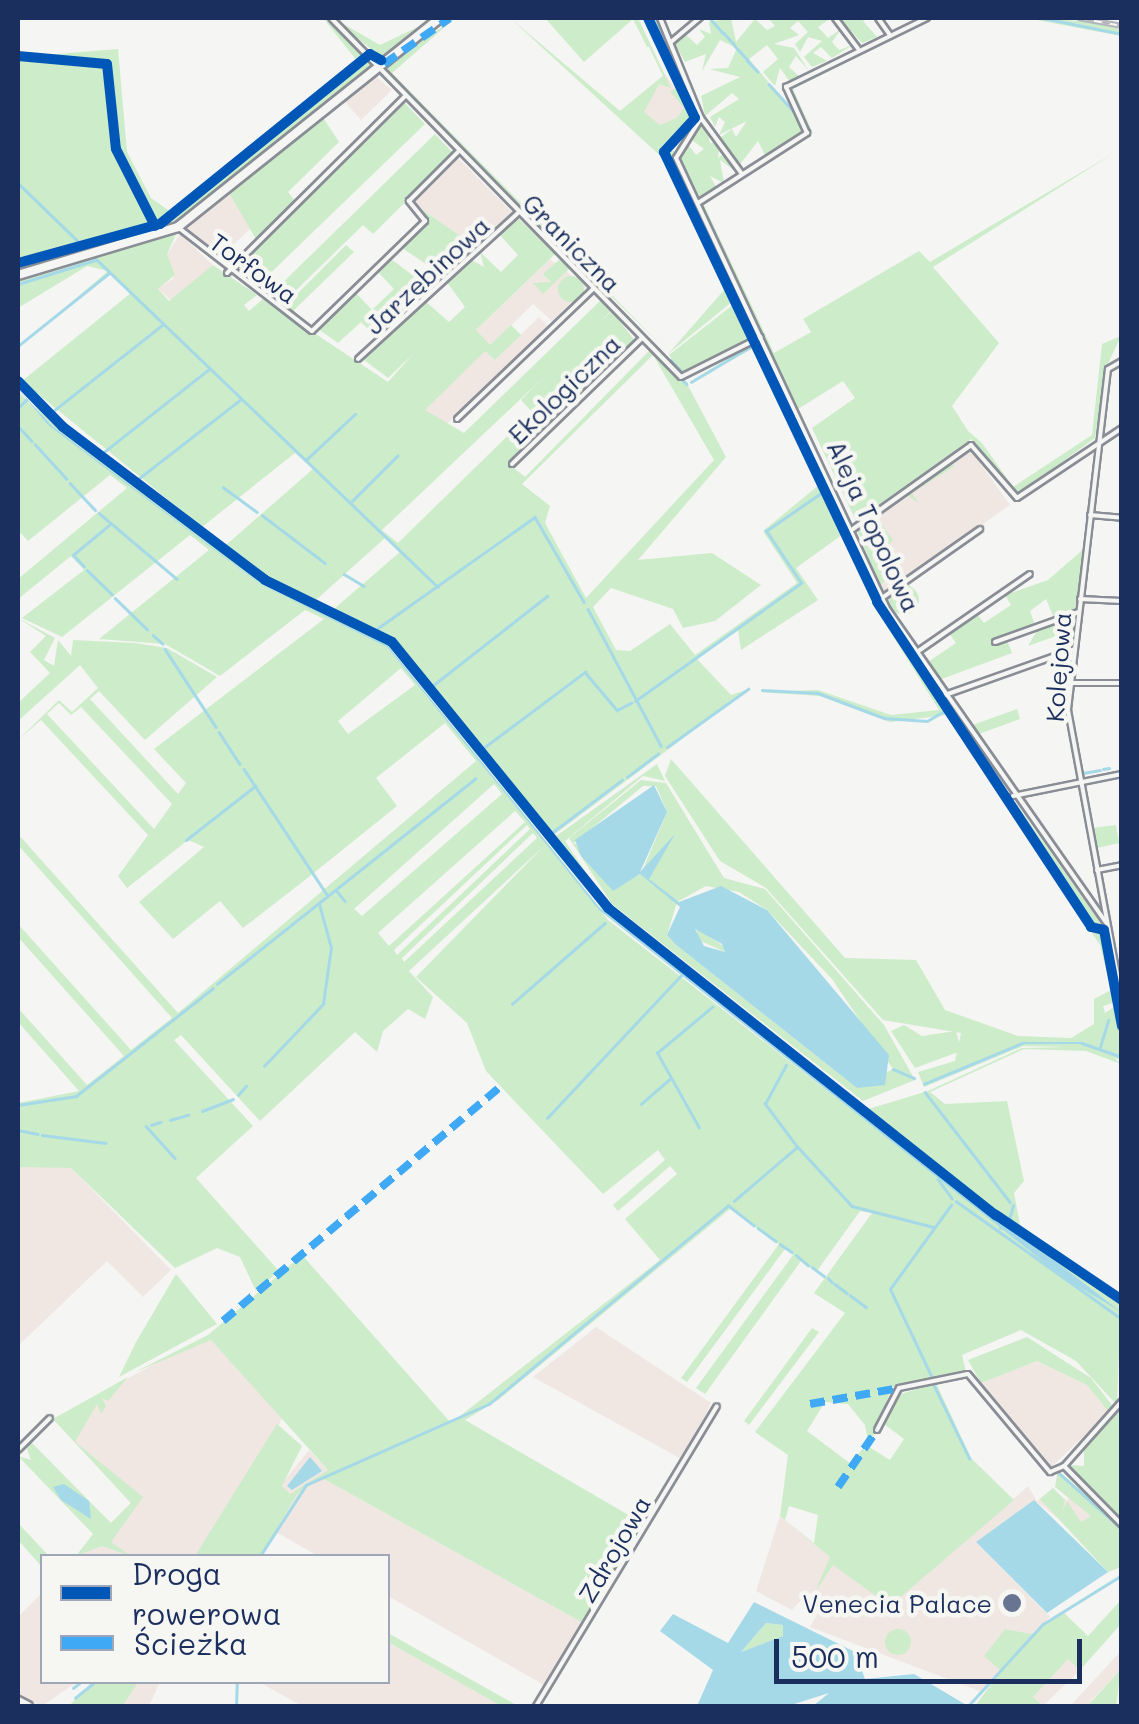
<!DOCTYPE html>
<html>
<head>
<meta charset="utf-8">
<style>
  body { margin:0 }
  #map { position:relative; width:1139px; height:1724px; overflow:hidden; background:#f5f5f3; font-family:Mali,sans-serif }
  div>[style] { position:absolute }
  .built>* { inset:0; background:#f0e7e3 }
  .green>* { inset:0; background:#cdecc9 }
  .round { border-radius:50% }
  .water>* { inset:0; background:#a5d9e8 }
  .stream>* { height:2.5px; margin:-1.25px; padding:0 1.25px; transform-origin:1.25px; border-radius:1.25px; background:#a5d9e8 }
  .roads { filter:drop-shadow(2px 0 #898d95) drop-shadow(-2px 0 #898d95) drop-shadow(0 2px #898d95) drop-shadow(0 -2px #898d95) }
  .street>* { height:4px; margin:-2px; padding:0 2px; transform-origin:2px; border-radius:2px; background:#f5f5f3 }
  .secondary>* { height:8px; margin:-4px; padding:0 4px; transform-origin:4px; border-radius:4px; background:#f5f5f3 }
  .rail>* { height:6px; margin-top:-3px; transform-origin:0; background:repeating-linear-gradient(90deg,#f6f6f2 0 8px,#b2b4b9 0 16px); box-sizing:border-box; border-block:2px solid #b2b4b9 }
  .quiet>* { height:8px; margin-top:-4px; transform-origin:0; background:repeating-linear-gradient(90deg,#3fa9f5 0 15px,transparent 0 23px) }
  .cycleway>* { height:10px; margin:-5px; padding:0 5px; transform-origin:5px; border-radius:5px; background:#0057b8 }
  .dots>* { width:28px; height:28px; translate:-50% -50%; box-sizing:border-box; border:5px solid #f6f6f2; border-radius:50% }
  span { translate:-50% -50%; white-space:nowrap; text-align:center; line-height:1.15; -webkit-text-stroke:9px #f6f6f2; paint-order:stroke }
  .street-label { font-size:25px; color:#1b2f5e }
  .poi-label { font-size:25px; color:#1b2f5e }
  .right { translate:-100% -50%; text-align:right }
  .frame { position:absolute; inset:0; border:20px solid #1b2f5e; pointer-events:none }
  .legend { position:absolute; left:40px; top:1554px; width:350px; height:130px; box-sizing:border-box; background:#f6f6f2; border:2px solid #9ea6b7; margin:0; padding:12px 18px; list-style:none; font-size:30px; color:#1b2f5e }
  .legend li { display:flex; align-items:center; gap:20px; height:50px }
  .legend b { width:50px; border:2px solid #9ea6b7 }
  .scale { position:absolute; left:774px; top:1639px; width:308px; height:45px; box-sizing:border-box; border:5px solid #1b2f5e; border-top:0; padding-left:12px; font-size:30px; line-height:35px; white-space:nowrap; color:#1b2f5e; -webkit-text-stroke:8px #f6f6f2; paint-order:stroke }
</style>
</head>
<body>
<div id="map">
  <div class="built">
    <i style="clip-path:polygon(373px 74px,392px 90px,361px 120px,342px 99px)"></i>
    <i style="clip-path:polygon(665px 74px,693px 114px,665px 144px,620px 111px)"></i>
    <i style="clip-path:polygon(456px 156px,513px 213px,478px 248px,411px 202px)"></i>
    <i style="clip-path:polygon(228px 191px,255px 224px,219px 259px,184px 230px)"></i>
    <i style="clip-path:polygon(180px 234px,213px 265px,173px 302px,158px 289px,174px 278px,167px 254px)"></i>
    <i style="clip-path:polygon(550px 259px,587px 287px,552px 321px,533px 304px,486px 350px,495px 360px,539px 317px,548px 326px,443px 428px,424px 410px,482px 353px,468px 338px)"></i>
    <i style="clip-path:polygon(970px 449px,1010px 505px,884px 594px,860px 528px)"></i>
    <i style="clip-path:polygon(18px 1165px,71px 1168px,171px 1270px,143px 1297px,107px 1261px,18px 1346px)"></i>
    <i style="clip-path:polygon(596px 1327px,711px 1403px,683px 1460px,533px 1377px)"></i>
    <i style="clip-path:polygon(208px 1335px,282px 1418px,264px 1459px,198px 1556px,80px 1556px,131px 1503px,53px 1419px)"></i>
    <i style="clip-path:polygon(1037px 1361px,1087px 1385px,1110px 1412px,1050px 1468px,981px 1383px)"></i>
    <i style="clip-path:polygon(309px 1450px,329px 1471px,289px 1495px,280px 1486px)"></i>
    <i style="clip-path:polygon(322px 1478px,585px 1624px,544px 1685px,388px 1596px,388px 1556px,318px 1556px,276px 1532px,298px 1493px)"></i>
    <i style="clip-path:polygon(1028px 1486px,1037px 1501px,1053px 1488px,1066px 1501px,1075px 1491px,1109px 1520px,1088px 1542px,1037px 1502px,976px 1542px,1050px 1617px,1032px 1634px,1005px 1629px,1001px 1670px,982px 1692px,810px 1627px,824px 1602px,808px 1592px,792px 1610px,756px 1591px,780px 1516px,890px 1606px)"></i>
    <i style="clip-path:polygon(42px 1593px,42px 1682px,77px 1682px,42px 1706px,18px 1695px,18px 1617px)"></i>
    <i style="clip-path:polygon(388px 1642px,501px 1706px,302px 1706px,259px 1682px,388px 1682px)"></i>
    <i style="clip-path:polygon(1121px 1651px,1121px 1669px,1086px 1706px,1070px 1706px)"></i>
    <i style="clip-path:polygon(1068px 1658px,1080px 1670px,1043px 1706px,1033px 1697px)"></i>
    <i style="clip-path:polygon(138px 1682px,160px 1682px,149px 1706px,123px 1706px)"></i>
  </div>
  <div class="green">
    <i style="clip-path:polygon(323px 18px,366px 56px,157px 224px,117px 149px,108px 64px,33px 56px,118px 49px,127px 152px,151px 198px,171px 212px,358px 62px)"></i>
    <i style="clip-path:polygon(333px 18px,380px 45px,437px 18px,383px 59px)"></i>
    <i style="clip-path:polygon(455px 18px,392px 73px,664px 348px,380px 70px)"></i>
    <i style="clip-path:polygon(510px 18px,620px 111px,663px 76px,649px 47px,647px 47px,633px 19px,584px 62px,545px 18px,638px 18px,671px 88px,659px 84px,644px 112px,660px 125px,677px 118px,684px 108px,670px 91px,680px 87px,694px 115px,663px 152px,733px 301px,668px 354px,725px 289px,667px 162px)"></i>
    <i style="clip-path:polygon(649px 18px,658px 18px,684px 72px,677px 75px)"></i>
    <i style="clip-path:polygon(731px 18px,736px 42px,755px 19px,767px 30px,775px 26px,768px 18px,831px 18px,818px 27px,828px 38px,841px 29px,832px 42px,839px 50px,853px 45px,832px 58px,821px 47px,813px 53px,827px 61px,812px 67px,804px 57px,822px 41px,808px 37px,800px 52px,795px 44px,808px 32px,798px 21px,790px 28px,799px 35px,774px 44px,794px 48px,809px 71px,796px 56px,789px 67px,800px 77px,790px 82px,780px 68px,775px 86px,763px 72px,778px 59px,767px 45px,749px 59px,807px 128px,766px 157px,758px 141px,738px 167px,721px 137px,732px 129px,736px 137px,747px 121px,719px 135px,725px 122px,719px 117px,715px 127px,710px 117px,739px 99px,732px 93px,705px 116px,701px 96px,740px 77px,709px 69px,728px 68px,737px 48px,720px 40px,702px 71px,706px 54px,685px 62px,675px 44px,685px 34px,697px 45px,705px 37px,699px 29px,711px 34px,709px 22px)"></i>
    <i style="clip-path:polygon(870px 18px,863px 21px,877px 37px,862px 43px,840px 19px)"></i>
    <i style="clip-path:polygon(936px 18px,793px 89px,813px 133px,704px 205px,774px 353px,811px 332px,803px 319px,919px 251px,930px 262px,1114px 153px,933px 267px,999px 343px,952px 406px,968px 431px,982px 443px,1013px 487px,1092px 435px,1102px 344px,1121px 336px,1107px 366px,1095px 438px,1025px 489px,1014px 493px,971px 439px,856px 521px,812px 428px,855px 398px,843px 381px,798px 409px,701px 206px,808px 133px,788px 88px)"></i>
    <i style="clip-path:polygon(1026px 18px,1082px 21px,1121px 29px,1121px 36px)"></i>
    <i style="clip-path:polygon(18px 57px,107px 65px,115px 149px,152px 225px,18px 262px)"></i>
    <i style="clip-path:polygon(367px 57px,373px 67px,176px 224px,18px 273px,18px 264px,162px 224px)"></i>
    <i style="clip-path:polygon(687px 81px,699px 117px,695px 123px,665px 151px,674px 151px,753px 339px,665px 152px,666px 146px,696px 121px)"></i>
    <i style="clip-path:polygon(402px 100px,425px 124px,256px 287px,232px 274px)"></i>
    <i style="clip-path:polygon(322px 116px,339px 142px,288px 192px,296px 202px,257px 241px,228px 191px)"></i>
    <i style="clip-path:polygon(705px 122px,710px 143px,720px 143px,718px 158px,726px 152px,738px 170px,738px 173px,720px 160px,724px 183px,710px 176px,717px 189px,699px 200px,678px 154px,685px 140px,696px 155px,704px 149px,688px 137px)"></i>
    <i style="clip-path:polygon(435px 134px,454px 154px,373px 234px,363px 225px,279px 307px,267px 298px)"></i>
    <i style="clip-path:polygon(411px 202px,478px 248px,444px 276px,402px 248px,430px 219px)"></i>
    <i style="clip-path:polygon(evenodd,519px 219px,555px 254px,476px 330px,490px 345px,511px 325px,521px 335px,495px 360px,485px 351px,425px 410px,464px 433px,601px 300px,611px 311px,597px 325px,612px 311px,635px 341px,510px 465px,525px 477px,650px 350px,686px 382px,726px 457px,638px 560px,712px 553px,761px 585px,715px 621px,683px 628px,673px 609px,611px 588px,593px 607px,616px 650px,630px 651px,670px 624px,695px 655px,797px 583px,763px 531px,819px 485px,754px 348px,691px 381px,753px 344px,853px 543px,846px 532px,796px 568px,818px 600px,741px 650px,738px 630px,697px 659px,731px 695px,749px 689px,551px 837px,391px 640px,265px 579px,63px 426px,18px 379px,62px 424px,263px 576px,373px 630px,334px 609px,401px 551px,386px 537px,316px 600px,267px 576px,226px 545px,313px 469px,295px 453px,202px 527px,22px 381px,131px 293px,110px 274px,18px 348px,108px 271px,87px 266px,18px 308px,18px 278px,177px 232px,167px 254px,175px 275px,158px 289px,169px 301px,213px 265px,257px 295px,244px 305px,249px 311px,263px 299px,388px 382px,413px 354px,388px 378px,364px 360px,425px 301px,449px 322px,465px 307px,446px 281px,472px 260px,484px 267px,480px 252px,501px 272px,518px 255px,499px 234px,519px 219px,653px 355px,714px 460px,586px 598px,545px 523px,550px 506px,522px 484px,653px 355px,519px 219px,545px 376px,521px 400px,532px 412px,398px 543px,382px 530px,545px 376px)"></i>
    <i style="clip-path:polygon(346px 245px,354px 252px,294px 310px,300px 321px,282px 309px)"></i>
    <i style="clip-path:polygon(391px 259px,431px 289px,393px 327px,378px 339px,361px 322px,338px 343px,317px 328px,355px 292px,372px 310px,394px 289px,378px 272px)"></i>
    <i style="clip-path:polygon(560px 259px,569px 269px,543px 294px,533px 283px,551px 282px,543px 274px)"></i>
    <i class="round" style="left:558px;top:276px;width:26px;height:26px"></i>
    <i style="clip-path:polygon(734px 304px,751px 340px,683px 376px,669px 355px)"></i>
    <i style="clip-path:polygon(755px 344px,764px 346px,812px 463px)"></i>
    <i style="clip-path:polygon(evenodd,18px 382px,62px 428px,265px 581px,391px 643px,591px 895px,391px 649px,262px 585px,45px 421px,261px 585px,387px 647px,608px 920px,953px 1189px,602px 910px,593px 895px,995px 1216px,1121px 1301px,1117px 1405px,1076px 1361px,1021px 1330px,962px 1355px,966px 1372px,892px 1387px,869px 1447px,890px 1460px,904px 1439px,884px 1424px,898px 1395px,936px 1383px,971px 1458px,1014px 1500px,890px 1606px,833px 1565px,815px 1592px,830px 1557px,780px 1516px,788px 1455px,755px 1432px,845px 1313px,814px 1293px,872px 1213px,860px 1211px,817px 1271px,801px 1261px,705px 1394px,696px 1388px,793px 1255px,785px 1249px,687px 1382px,681px 1378px,779px 1244px,730px 1209px,498px 1400px,465px 1420px,644px 1524px,585px 1624px,322px 1478px,298px 1493px,261px 1556px,195px 1556px,277px 1424px,302px 1446px,282px 1486px,290px 1494px,328px 1470px,211px 1340px,133px 1373px,208px 1335px,302px 1255px,451px 1423px,660px 1260px,625px 1219px,677px 1174px,670px 1166px,618px 1211px,613px 1205px,665px 1160px,658px 1150px,603px 1194px,486px 1071px,467px 1023px,416px 977px,544px 846px,409px 971px,433px 997px,425px 1019px,408px 1009px,383px 1031px,377px 1052px,355px 1032px,260px 1121px,181px 1035px,174px 1040px,253px 1126px,196px 1178px,279px 1271px,256px 1291px,240px 1257px,217px 1248px,175px 1268px,71px 1168px,18px 1167px,18px 1103px,79px 1091px,18px 1022px,18px 1008px,87px 1085px,124px 1056px,18px 937px,18px 924px,131px 1050px,172px 1018px,18px 845px,18px 834px,178px 1013px,476px 761px,445px 723px,376px 778px,397px 806px,310px 876px,243px 928px,220px 901px,173px 939px,139px 902px,204px 847px,188px 840px,127px 888px,118px 876px,148px 835px,41px 720px,18px 740px,59px 700px,72px 712px,98px 688px,80px 665px,18px 721px,18px 703px,50px 673px,30px 652px,46px 636px,18px 618px,55px 638px,44px 660px,54px 666px,58px 640px,71px 656px,73px 640px,135px 643px,167px 648px,217px 677px,145px 740px,99px 691px,90px 699px,178px 794px,186px 783px,154px 749px,324px 619px,305px 610px,220px 676px,165px 644px,99px 639px,209px 550px,190px 535px,62px 637px,22px 618px,84px 570px,71px 556px,18px 599px,18px 579px,127px 488px,110px 475px,28px 541px,18px 530px,18px 391px,45px 420px,18px 382px,401px 668px,415px 685px,348px 734px,338px 721px,401px 668px,18px 382px,59px 703px,71px 715px,81px 707px,172px 804px,154px 829px,47px 714px,59px 703px,18px 382px,494px 784px,502px 794px,362px 916px,354px 909px,494px 784px,18px 382px,515px 811px,525px 822px,389px 946px,378px 933px,515px 811px,18px 382px,527px 825px,530px 829px,397px 955px,394px 950px,527px 825px,18px 382px,533px 833px,537px 838px,404px 962px,402px 958px,533px 833px,18px 382px,825px 1402px,848px 1404px,865px 1425px,868px 1441px,851px 1464px,807px 1431px,825px 1402px,18px 382px,789px 1506px,818px 1515px,814px 1543px,785px 1520px,789px 1506px)"></i>
    <i style="clip-path:polygon(948px 463px,955px 466px,912px 493px,919px 504px,908px 495px,877px 518px,893px 540px,879px 553px,895px 573px,880px 585px,857px 530px)"></i>
    <i style="clip-path:polygon(1085px 548px,1076px 610px,1054px 618px,1046px 599px,1030px 611px,1035px 625px,991px 641px,1007px 640px,1012px 653px,939px 680px,928px 662px,956px 643px,949px 633px,977px 614px,984px 623px,1011px 605px,1005px 595px,1048px 580px)"></i>
    <i class="round" style="left:889px;top:585px;width:30px;height:30px"></i>
    <i style="clip-path:polygon(876px 609px,1105px 941px,1116px 1002px,1103px 1006px,1105px 1013px,1117px 1005px,1121px 1030px,1121px 1060px,1114px 1058px,1121px 1064px,1086px 1051px,1024px 1049px,930px 1092px,945px 1104px,1007px 1101px,1024px 1181px,1014px 1193px,1020px 1225px,1121px 1299px,997px 1215px,865px 1110px,928px 1091px,1022px 1048px,1068px 1047px,1023px 1046px,924px 1087px,918px 1072px,955px 1061px,961px 1033px,883px 1020px,766px 888px,720px 861px,665px 776px,671px 759px,845px 958px,916px 960px,945px 1010px,1018px 1036px,1071px 1038px,1094px 1024px,1094px 999px,1111px 990px,1100px 945px,946px 715px,890px 722px,820px 696px,760px 692px,818px 690px,891px 715px,939px 710px)"></i>
    <i style="clip-path:polygon(883px 610px,886px 609px,1007px 790px,907px 655px)"></i>
    <i style="clip-path:polygon(1075px 614px,1073px 630px,1028px 646px,1040px 626px)"></i>
    <i style="clip-path:polygon(1017px 709px,1020px 719px,976px 735px,970px 726px)"></i>
    <i style="clip-path:polygon(657px 764px,665px 781px,643px 776px,565px 841px,601px 895px,650px 940px,606px 905px,552px 839px)"></i>
    <i style="clip-path:polygon(evenodd,641px 780px,666px 783px,724px 878px,765px 889px,884px 1025px,915px 1080px,863px 1101px,612px 904px,569px 838px,641px 780px,643px 786px,656px 786px,667px 812px,641px 874px,623px 883px,574px 843px,643px 786px,641px 780px,706px 886px,739px 892px,767px 910px,832px 979px,893px 1069px,857px 1088px,675px 944px,667px 935px,677px 902px,706px 886px)"></i>
    <i style="clip-path:polygon(1015px 802px,1102px 925px,1102px 929px,1091px 926px)"></i>
    <i style="clip-path:polygon(1116px 825px,1119px 843px,1097px 848px,1100px 866px,1092px 828px)"></i>
    <i style="clip-path:polygon(697px 928px,723px 946px,725px 952px,696px 939px)"></i>
    <i style="clip-path:polygon(904px 1025px,922px 1036px,956px 1031px,961px 1051px,915px 1068px,891px 1031px)"></i>
    <i style="clip-path:polygon(176px 1274px,217px 1324px,119px 1377px,136px 1342px)"></i>
    <i style="clip-path:polygon(812px 1328px,819px 1332px,749px 1425px,744px 1421px)"></i>
    <i style="clip-path:polygon(1027px 1337px,1091px 1378px,1115px 1409px,1082px 1441px,1109px 1412px,1087px 1385px,1037px 1361px,981px 1383px,968px 1360px)"></i>
    <i style="clip-path:polygon(128px 1377px,108px 1401px,102px 1398px,106px 1406px,101px 1414px,97px 1404px,75px 1442px,143px 1497px,111px 1542px,131px 1556px,102px 1546px,76px 1556px,93px 1534px,18px 1456px,31px 1460px,26px 1446px,30px 1441px,111px 1523px,131px 1503px,53px 1419px)"></i>
    <i style="clip-path:polygon(1121px 1409px,1121px 1520px,1069px 1465px,1084px 1466px,1084px 1447px)"></i>
    <i style="clip-path:polygon(1058px 1470px,1121px 1527px,1121px 1567px,1108px 1572px,1040px 1499px,1053px 1488px,1065px 1500px,1062px 1511px,1067px 1501px,1081px 1522px,1091px 1516px,1055px 1487px)"></i>
    <i style="clip-path:polygon(18px 1523px,49px 1556px,42px 1567px,18px 1540px)"></i>
    <i style="clip-path:polygon(1121px 1573px,1064px 1613px,1088px 1636px,1121px 1600px,1121px 1624px,1080px 1670px,1068px 1659px,1033px 1697px,1043px 1706px,975px 1706px,1001px 1671px,984px 1656px,1005px 1629px,1032px 1634px)"></i>
    <i style="clip-path:polygon(766px 1623px,783px 1625px,783px 1636px,741px 1652px)"></i>
    <i class="round" style="left:885px;top:1629px;width:26px;height:26px"></i>
    <i style="clip-path:polygon(388px 1633px,518px 1706px,501px 1706px,388px 1642px)"></i>
    <i style="clip-path:polygon(1121px 1669px,1116px 1706px,1086px 1706px,1093px 1700px)"></i>
    <i style="clip-path:polygon(92px 1682px,138px 1682px,123px 1706px,69px 1706px)"></i>
  </div>
  <div class="water">
    <i style="clip-path:polygon(18px 389px,52px 426px,262px 585px,388px 646px,600px 908px,1121px 1312px,1064px 1278px,599px 910px,387px 647px,261px 585px,48px 425px)"></i>
    <i style="clip-path:polygon(evenodd,654px 785px,667px 812px,640px 872px,675px 834px,649px 879px,679px 902px,721px 886px,767px 910px,889px 1055px,885px 1085px,857px 1088px,675px 944px,667px 935px,680px 907px,640px 874px,613px 891px,581px 856px,575px 840px,654px 785px,695px 929px,722px 944px,725px 952px,704px 946px,695px 929px)"></i>
    <i style="clip-path:polygon(310px 1457px,322px 1471px,292px 1490px,287px 1486px)"></i>
    <i style="clip-path:polygon(64px 1484px,89px 1501px,91px 1519px,61px 1500px,53px 1487px)"></i>
    <i style="clip-path:polygon(1034px 1500px,1108px 1572px,1047px 1613px,976px 1542px)"></i>
    <i style="clip-path:polygon(evenodd,754px 1602px,855px 1652px,865px 1679px,914px 1674px,968px 1706px,813px 1706px,829px 1693px,788px 1706px,697px 1706px,713px 1670px,660px 1631px,673px 1614px,728px 1643px,754px 1602px,766px 1623px,783px 1625px,783px 1636px,741px 1652px,766px 1623px)"></i>
  </div>
  <div class="stream">
    <i style="left:655px;top:18px;width:48px;rotate:64deg"></i>
    <i style="left:710px;top:18px;width:20px;rotate:49deg"></i>
    <i style="left:1043px;top:18px;width:81px;rotate:11.4deg"></i>
    <i style="left:724px;top:33px;width:15px;rotate:48deg"></i>
    <i style="left:735px;top:46px;width:18px;rotate:47deg"></i>
    <i style="left:747px;top:60px;width:16px;rotate:47deg"></i>
    <i style="left:769px;top:84px;width:43px;rotate:47.8deg"></i>
    <i style="left:669px;top:147px;width:18px;rotate:-43deg"></i>
    <i style="left:18px;top:183px;width:86px;rotate:44.1deg"></i>
    <i style="left:172px;top:225px;width:253px;rotate:-38.4deg"></i>
    <i style="left:95px;top:258px;width:475px;rotate:43.8deg"></i>
    <i style="left:18px;top:284px;width:81px;rotate:-17.3deg"></i>
    <i style="left:18px;top:346px;width:117px;rotate:-38.7deg"></i>
    <i style="left:730px;top:351px;width:19px;rotate:-32deg"></i>
    <i style="left:671px;top:360px;width:21px;rotate:47deg"></i>
    <i style="left:665px;top:363px;width:30px;rotate:44deg"></i>
    <i style="left:691px;top:382px;width:69px;rotate:-30.7deg"></i>
    <i style="left:18px;top:408px;width:11px;rotate:-45deg"></i>
    <i style="left:52px;top:412px;width:140px;rotate:-38.3deg"></i>
    <i style="left:19px;top:427px;width:19px;rotate:47deg"></i>
    <i style="left:35px;top:444px;width:47px;rotate:47.6deg"></i>
    <i style="left:104px;top:452px;width:134px;rotate:-38.3deg"></i>
    <i style="left:306px;top:460px;width:67px;rotate:-43.2deg"></i>
    <i style="left:138px;top:479px;width:129px;rotate:-37.8deg"></i>
    <i style="left:70px;top:483px;width:37px;rotate:47deg"></i>
    <i style="left:223px;top:487px;width:42px;rotate:36.3deg"></i>
    <i style="left:352px;top:501px;width:64px;rotate:-45deg"></i>
    <i style="left:99px;top:513px;width:102px;rotate:40.2deg"></i>
    <i style="left:262px;top:515px;width:79px;rotate:37.3deg"></i>
    <i style="left:84px;top:567px;width:16px;rotate:-133deg"></i>
    <i style="left:73px;top:555px;width:47px;rotate:-39.8deg"></i>
    <i style="left:87px;top:570px;width:35px;rotate:44deg"></i>
    <i style="left:344px;top:574px;width:23px;rotate:31deg"></i>
    <i style="left:115px;top:598px;width:45px;rotate:44.1deg"></i>
    <i style="left:881px;top:600px;width:8px;rotate:67deg"></i>
    <i style="left:588px;top:609px;width:155px;rotate:61.9deg"></i>
    <i style="left:885px;top:610px;width:52px;rotate:56deg"></i>
    <i style="left:378px;top:628px;width:192px;rotate:-35.3deg"></i>
    <i style="left:535px;top:517px;width:98px;rotate:60deg"></i>
    <i style="left:153px;top:635px;width:13px;rotate:42deg"></i>
    <i style="left:165px;top:649px;width:93px;rotate:56.8deg"></i>
    <i style="left:916px;top:656px;width:115px;rotate:56.3deg"></i>
    <i style="left:432px;top:686px;width:146px;rotate:-38deg"></i>
    <i style="left:762px;top:690px;width:56px;rotate:3.1deg"></i>
    <i style="left:818px;top:693px;width:71px;rotate:20.7deg"></i>
    <i style="left:884px;top:718px;width:43px;rotate:4deg"></i>
    <i style="left:927px;top:721px;width:20px;rotate:-30deg"></i>
    <i style="left:635px;top:701px;width:204px;rotate:-35.4deg"></i>
    <i style="left:801px;top:583px;width:63px;rotate:-123.9deg"></i>
    <i style="left:766px;top:531px;width:70px;rotate:-34.6deg"></i>
    <i style="left:219px;top:732px;width:38px;rotate:57deg"></i>
    <i style="left:667px;top:747px;width:100px;rotate:-35.6deg"></i>
    <i style="left:482px;top:749px;width:129px;rotate:-36.8deg"></i>
    <i style="left:585px;top:672px;width:50px;rotate:49.9deg"></i>
    <i style="left:617px;top:710px;width:16px;rotate:-27deg"></i>
    <i style="left:981px;top:754px;width:44px;rotate:57deg"></i>
    <i style="left:244px;top:769px;width:152px;rotate:56.5deg"></i>
    <i style="left:1103px;top:769px;width:6px;rotate:-9deg"></i>
    <i style="left:1083px;top:773px;width:17px;rotate:-10deg"></i>
    <i style="left:627px;top:777px;width:39px;rotate:-37deg"></i>
    <i style="left:1014px;top:803px;width:4px;rotate:56deg"></i>
    <i style="left:550px;top:834px;width:90px;rotate:-36.9deg"></i>
    <i style="left:186px;top:840px;width:88px;rotate:-38deg"></i>
    <i style="left:336px;top:890px;width:14px;rotate:51deg"></i>
    <i style="left:217px;top:984px;width:330px;rotate:-38.5deg"></i>
    <i style="left:512px;top:1004px;width:123px;rotate:-41.1deg"></i>
    <i style="left:1100px;top:1047px;width:28px;rotate:-73deg"></i>
    <i style="left:264px;top:1066px;width:86px;rotate:-46.4deg"></i>
    <i style="left:323px;top:1004px;width:57px;rotate:-81.9deg"></i>
    <i style="left:331px;top:948px;width:46px;rotate:-105.3deg"></i>
    <i style="left:893px;top:1069px;width:23px;rotate:23deg"></i>
    <i style="left:924px;top:1084px;width:106px;rotate:-22.7deg"></i>
    <i style="left:1022px;top:1043px;width:60px"></i>
    <i style="left:1082px;top:1043px;width:42px;rotate:19.3deg"></i>
    <i style="left:925px;top:1092px;width:139px;rotate:52.3deg"></i>
    <i style="left:238px;top:1095px;width:12px;rotate:-48deg"></i>
    <i style="left:641px;top:1104px;width:38px;rotate:-41deg"></i>
    <i style="left:18px;top:1105px;width:59px;rotate:-8.8deg"></i>
    <i style="left:76px;top:1096px;width:174px;rotate:-38.2deg"></i>
    <i style="left:202px;top:1111px;width:33px;rotate:-21deg"></i>
    <i style="left:547px;top:1118px;width:197px;rotate:-46.8deg"></i>
    <i style="left:170px;top:1120px;width:19px;rotate:-16deg"></i>
    <i style="left:151px;top:1125px;width:10px;rotate:-17deg"></i>
    <i style="left:146px;top:1126px;width:43px;rotate:47.8deg"></i>
    <i style="left:699px;top:1128px;width:86px;rotate:-119.2deg"></i>
    <i style="left:657px;top:1053px;width:72px;rotate:-39.9deg"></i>
    <i style="left:18px;top:1130px;width:20px;rotate:11deg"></i>
    <i style="left:42px;top:1135px;width:64px;rotate:7.1deg"></i>
    <i style="left:798px;top:1147px;width:80px;rotate:47.5deg"></i>
    <i style="left:852px;top:1206px;width:85px;rotate:14.4deg"></i>
    <i style="left:946px;top:1172px;width:73px;rotate:38.3deg"></i>
    <i style="left:938px;top:1179px;width:24px;rotate:54deg"></i>
    <i style="left:734px;top:1201px;width:83px;rotate:-40.6deg"></i>
    <i style="left:797px;top:1147px;width:54px;rotate:-126.7deg"></i>
    <i style="left:765px;top:1104px;width:44px;rotate:-61.7deg"></i>
    <i style="left:956px;top:1201px;width:204px;rotate:35.4deg"></i>
    <i style="left:728px;top:1205px;width:33px;rotate:38deg"></i>
    <i style="left:1009px;top:1219px;width:14px;rotate:-73deg"></i>
    <i style="left:1009px;top:1225px;width:138px;rotate:35deg"></i>
    <i style="left:758px;top:1228px;width:22px;rotate:36deg"></i>
    <i style="left:1000px;top:1228px;width:6px;rotate:-45deg"></i>
    <i style="left:780px;top:1244px;width:14px;rotate:34deg"></i>
    <i style="left:796px;top:1255px;width:16px;rotate:40deg"></i>
    <i style="left:812px;top:1267px;width:15px;rotate:37deg"></i>
    <i style="left:828px;top:1278px;width:6px;rotate:45deg"></i>
    <i style="left:835px;top:1284px;width:15px;rotate:37deg"></i>
    <i style="left:850px;top:1295px;width:20px;rotate:37deg"></i>
    <i style="left:932px;top:1378px;width:98px;rotate:-115.3deg"></i>
    <i style="left:890px;top:1289px;width:104px;rotate:-54deg"></i>
    <i style="left:934px;top:1385px;width:82px;rotate:64.1deg"></i>
    <i style="left:18px;top:1441px;width:5px;rotate:90deg"></i>
    <i style="left:1059px;top:1473px;width:84px;rotate:41.6deg"></i>
    <i style="left:260px;top:1556px;width:85px;rotate:-57.1deg"></i>
    <i style="left:306px;top:1485px;width:200px;rotate:-23.9deg"></i>
    <i style="left:489px;top:1404px;width:308px;rotate:-39.7deg"></i>
    <i style="left:73px;top:1688px;width:10px;rotate:-37deg"></i>
    <i style="left:75px;top:1698px;width:26px;rotate:-39deg"></i>
    <i style="left:236px;top:1706px;width:24px;rotate:-88deg"></i>
    <i style="left:968px;top:1706px;width:111px;rotate:-47.6deg"></i>
    <i style="left:1043px;top:1624px;width:93px;rotate:-31.8deg"></i>
  </div>
  <div class="roads">
    <div class="street">
      <i style="left:331px;top:18px;width:501px;rotate:45.73deg"></i>
      <i style="left:681px;top:377px;width:89px;rotate:-26.6deg"></i>
      <i style="left:660px;top:18px;width:108px;rotate:67.7deg"></i>
      <i style="left:835px;top:18px;width:38px;rotate:53deg"></i>
      <i style="left:878px;top:18px;width:21px;rotate:55deg"></i>
      <i style="left:671px;top:42px;width:38px;rotate:-40deg"></i>
      <i style="left:701px;top:118px;width:47px;rotate:122deg"></i>
      <i style="left:676px;top:158px;width:499px;rotate:64.9deg"></i>
      <i style="left:888px;top:610px;width:381px;rotate:55.1deg"></i>
      <i style="left:701px;top:118px;width:69px;rotate:53.8deg"></i>
      <i style="left:698px;top:203px;width:130px;rotate:-32.7deg"></i>
      <i style="left:807px;top:133px;width:51px;rotate:-114.5deg"></i>
      <i style="left:786px;top:87px;width:157px;rotate:-26.1deg"></i>
      <i style="left:179px;top:228px;width:168px;rotate:37.8deg"></i>
      <i style="left:312px;top:331px;width:158px;rotate:-44.2deg"></i>
      <i style="left:425px;top:221px;width:26px;rotate:-129deg"></i>
      <i style="left:409px;top:201px;width:69px;rotate:-45deg"></i>
      <i style="left:227px;top:273px;width:250px;rotate:-44.8deg"></i>
      <i style="left:358px;top:359px;width:217px;rotate:-42.4deg"></i>
      <i style="left:1122px;top:361px;width:16px;rotate:150deg"></i>
      <i style="left:1108px;top:369px;width:343px;rotate:96.7deg"></i>
      <i style="left:1068px;top:710px;width:297px;rotate:79.5deg"></i>
      <i style="left:457px;top:419px;width:188px;rotate:-43.7deg"></i>
      <i style="left:512px;top:464px;width:181px;rotate:-44.1deg"></i>
      <i style="left:1090px;top:515px;width:32px;rotate:5deg"></i>
      <i style="left:853px;top:529px;width:145px;rotate:-35.4deg"></i>
      <i style="left:971px;top:445px;width:70px;rotate:49deg"></i>
      <i style="left:1017px;top:498px;width:126px;rotate:-33.7deg"></i>
      <i style="left:882px;top:598px;width:120px;rotate:-35.1deg"></i>
      <i style="left:1080px;top:599px;width:42px;rotate:2.7deg"></i>
      <i style="left:995px;top:642px;width:89px;rotate:-19.7deg"></i>
      <i style="left:917px;top:652px;width:137px;rotate:-34.6deg"></i>
      <i style="left:1071px;top:683px;width:51px"></i>
      <i style="left:945px;top:695px;width:138px;rotate:-19.5deg"></i>
      <i style="left:1013px;top:796px;width:111px;rotate:-11.4deg"></i>
      <i style="left:1097px;top:870px;width:25px;rotate:-11deg"></i>
      <i style="left:1122px;top:1401px;width:87px;rotate:131.7deg"></i>
      <i style="left:1064px;top:1466px;width:83px;rotate:45.5deg"></i>
      <i style="left:877px;top:1430px;width:47px;rotate:-62.4deg"></i>
      <i style="left:899px;top:1388px;width:70px;rotate:-11.5deg"></i>
      <i style="left:968px;top:1374px;width:128px;rotate:50.1deg"></i>
      <i style="left:1050px;top:1472px;width:15px;rotate:-23deg"></i>
      <i style="left:18px;top:1450px;width:45px;rotate:-45deg"></i>
      <i style="left:536px;top:1706px;width:350px;rotate:-58.9deg"></i>
    </div>
    <div class="secondary">
      <i style="left:18px;top:275px;width:167px;rotate:-16.7deg"></i>
      <i style="left:178px;top:227px;width:335px;rotate:-38.6deg"></i>
      <i style="left:18px;top:1701px;width:11px;rotate:27deg"></i>
    </div>
  </div>
  <div class="rail">
    <i style="left:1078px;top:18px;width:45px;rotate:10.3deg"></i>
  </div>
  <div class="quiet">
    <i style="left:384px;top:64px;width:80px;rotate:-34.9deg"></i>
    <i style="left:223px;top:1321px;width:363px;rotate:-40.2deg"></i>
    <i style="left:810px;top:1404px;width:90px;rotate:-10.2deg"></i>
    <i style="left:838px;top:1487px;width:69px;rotate:-55.6deg"></i>
  </div>
  <div class="cycleway">
    <i style="left:648px;top:18px;width:110px;rotate:64.8deg"></i>
    <i style="left:695px;top:118px;width:46px;rotate:132.4deg"></i>
    <i style="left:664px;top:152px;width:495px;rotate:64.6deg"></i>
    <i style="left:18px;top:56px;width:89px;rotate:5.1deg"></i>
    <i style="left:107px;top:64px;width:85px;rotate:84deg"></i>
    <i style="left:116px;top:149px;width:86px;rotate:63.1deg"></i>
    <i style="left:18px;top:263px;width:147px;rotate:-15.4deg"></i>
    <i style="left:160px;top:224px;width:270px;rotate:-39deg"></i>
    <i style="left:370px;top:54px;width:13px;rotate:29deg"></i>
    <i style="left:18px;top:381px;width:64px;rotate:45.6deg"></i>
    <i style="left:63px;top:427px;width:253px;rotate:37.1deg"></i>
    <i style="left:265px;top:580px;width:141px;rotate:26deg"></i>
    <i style="left:392px;top:642px;width:343px;rotate:50.9deg"></i>
    <i style="left:608px;top:908px;width:495px;rotate:38.4deg"></i>
    <i style="left:996px;top:1215px;width:152px;rotate:34deg"></i>
    <i style="left:877px;top:602px;width:389px;rotate:56.6deg"></i>
    <i style="left:1091px;top:927px;width:13px;rotate:13deg"></i>
    <i style="left:1104px;top:930px;width:98px;rotate:79.4deg"></i>
  </div>
  <div class="dots">
    <i style="left:1012px;top:1603px;background:#677492"></i>
  </div>
  <div class="street-label">
    <span style="left:572px;top:243px;rotate:45deg">Graniczna</span>
    <span style="left:254px;top:268px;rotate:36deg">Torfowa</span>
    <span style="left:427px;top:275px;rotate:-43deg">Jarzębinowa</span>
    <span style="left:564px;top:389px;rotate:-44deg">Ekologiczna</span>
    <span style="left:874px;top:526px;rotate:65deg">Aleja Topolowa</span>
    <span style="left:1058px;top:667px;rotate:-86deg">Kolejowa</span>
    <span style="left:614px;top:1549px;rotate:-60deg">Zdrojowa</span>
  </div>
  <div class="poi-label">
    <span class="right" style="left:992px;top:1603px">Venecia Palace</span>
  </div>
  <div class="frame"></div>
  <ul class="legend">
  <li><b style="height:12px;background:#0057b8"></b>Droga rowerowa</li>
  <li><b style="height:12px;background:#3fa9f5"></b>Ścieżka</li>
  </ul>
  <div class="scale">500 m</div>
</div>
</body>
</html>
